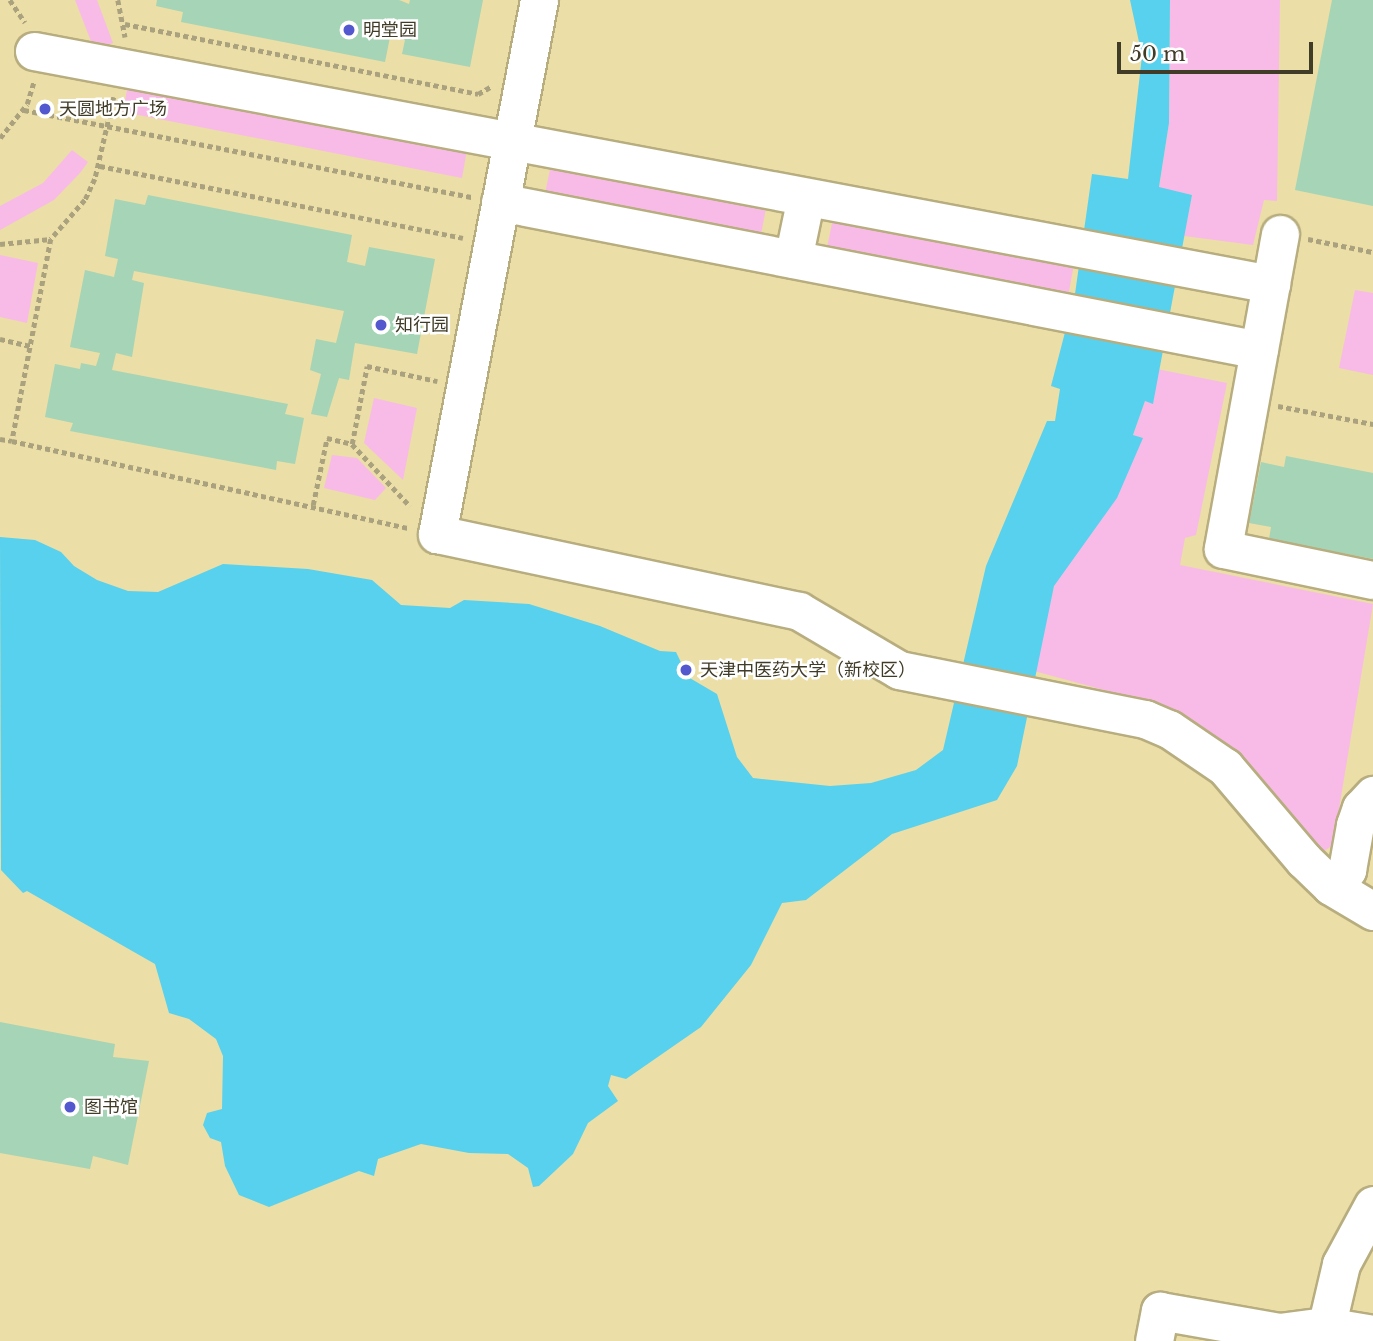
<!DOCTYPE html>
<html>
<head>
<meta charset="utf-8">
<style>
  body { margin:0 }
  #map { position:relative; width:1373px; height:1341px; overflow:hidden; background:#f0e5b6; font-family:"Libre Baskerville","Noto Sans SC",serif }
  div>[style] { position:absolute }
  .built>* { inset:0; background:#ebdea6 }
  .green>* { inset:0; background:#f8bbe7 }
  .water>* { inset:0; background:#57d1ee }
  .building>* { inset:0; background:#a6d4b6 }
  .path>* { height:4.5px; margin-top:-2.25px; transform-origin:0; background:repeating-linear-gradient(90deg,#aaa27e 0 5px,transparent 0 8.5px) }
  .roads { filter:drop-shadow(2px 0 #b7ad7f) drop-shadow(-2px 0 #b7ad7f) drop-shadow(0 2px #b7ad7f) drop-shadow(0 -2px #b7ad7f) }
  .minor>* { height:37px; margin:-18.5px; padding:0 18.5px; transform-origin:18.5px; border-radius:18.5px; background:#fff }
  .dots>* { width:19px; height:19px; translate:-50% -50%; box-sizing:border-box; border:4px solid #fff; border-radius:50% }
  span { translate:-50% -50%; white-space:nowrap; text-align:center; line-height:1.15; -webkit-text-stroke:5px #fff; paint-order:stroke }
  .poi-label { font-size:18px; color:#403c28 }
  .left { translate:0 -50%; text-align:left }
  .scale { position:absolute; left:1117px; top:42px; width:196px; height:32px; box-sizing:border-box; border:4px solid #403c28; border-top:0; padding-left:9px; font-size:21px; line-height:24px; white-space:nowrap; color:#403c28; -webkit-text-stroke:5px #fff; paint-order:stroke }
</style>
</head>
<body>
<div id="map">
  <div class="built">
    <i style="clip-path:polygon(0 0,1373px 0,1373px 1341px,0 1341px)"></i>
  </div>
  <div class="green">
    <i style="clip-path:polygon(75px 0,97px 0,113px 43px,94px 49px)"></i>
    <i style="clip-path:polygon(1170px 0,1280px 0,1277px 201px,1264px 200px,1253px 245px,1184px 236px,1192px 195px,1159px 188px,1169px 123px)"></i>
    <i style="clip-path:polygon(129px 79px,468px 144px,462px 178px,123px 112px)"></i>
    <i style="clip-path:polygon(72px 150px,88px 162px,80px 173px,54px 200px,0 230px,0 206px,43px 183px)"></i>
    <i style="clip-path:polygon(551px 165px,766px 208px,760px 240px,544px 198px)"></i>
    <i style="clip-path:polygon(833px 219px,1074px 264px,1068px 297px,826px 252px)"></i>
    <i style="clip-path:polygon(0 255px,38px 263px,27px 323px,0 317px)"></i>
    <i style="clip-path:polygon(1355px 290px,1373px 293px,1373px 375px,1339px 368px)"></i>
    <i style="clip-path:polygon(1157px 369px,1227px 383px,1196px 535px,1185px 538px,1180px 565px,1373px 604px,1333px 845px,1324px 851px,1219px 745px,1163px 706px,1034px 671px,1054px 586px,1142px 438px,1133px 435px,1145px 401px,1153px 403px)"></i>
    <i style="clip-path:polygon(374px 398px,417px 408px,403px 480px,364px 443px)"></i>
    <i style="clip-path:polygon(332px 455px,357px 458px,386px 488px,375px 500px,324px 488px)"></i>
  </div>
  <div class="water">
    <i style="clip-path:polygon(1130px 0,1170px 0,1169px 123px,1159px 187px,1192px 195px,1153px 404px,1145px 401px,1133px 435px,1143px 438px,1117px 498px,1054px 586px,1017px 766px,997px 800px,892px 834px,806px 900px,782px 903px,751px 965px,701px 1027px,626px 1079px,611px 1075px,608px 1086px,618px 1101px,588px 1123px,573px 1154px,539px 1186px,533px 1187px,528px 1168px,508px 1154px,469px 1153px,421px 1144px,378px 1159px,374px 1176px,359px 1171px,269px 1207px,239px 1195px,225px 1166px,221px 1142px,210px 1138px,203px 1125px,207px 1113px,222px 1109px,223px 1056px,216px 1039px,189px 1019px,169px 1013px,155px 964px,27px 891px,23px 893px,1px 870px,0 537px,35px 540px,61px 552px,74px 566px,97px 580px,128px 591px,158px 592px,223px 564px,308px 569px,372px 580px,401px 605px,450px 608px,464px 600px,529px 604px,600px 626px,660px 651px,676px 652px,688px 677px,717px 694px,737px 757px,753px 778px,830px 786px,871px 783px,916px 770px,943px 750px,986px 566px,1047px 421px,1055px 421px,1060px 389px,1051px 386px,1075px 294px,1092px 174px,1128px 179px,1142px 56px)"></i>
  </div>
  <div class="building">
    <i style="clip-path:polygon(157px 0,399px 0,409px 4px,410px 0,483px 0,470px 67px,402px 54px,405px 40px,390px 37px,385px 62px,181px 22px,183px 12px,156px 6px)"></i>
    <i style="clip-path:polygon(1332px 0,1373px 0,1373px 206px,1295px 190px)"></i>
    <i style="clip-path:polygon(148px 195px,352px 235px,347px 262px,365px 266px,369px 247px,435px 259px,417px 354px,355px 343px,349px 380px,339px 378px,327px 417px,311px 414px,321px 374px,310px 370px,316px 339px,336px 343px,344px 311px,134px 271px,132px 280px,144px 283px,132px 357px,116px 353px,112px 370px,288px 404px,285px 414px,304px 418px,295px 464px,277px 461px,276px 470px,70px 431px,73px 423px,45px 417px,55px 364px,80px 369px,81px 363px,96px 366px,100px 353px,70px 347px,85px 270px,114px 277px,118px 259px,105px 256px,115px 199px,145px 205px)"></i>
    <i style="clip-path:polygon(1286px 456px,1373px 473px,1373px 559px,1269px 539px,1271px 527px,1249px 523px,1261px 462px,1284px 467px)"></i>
    <i style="clip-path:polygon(0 1022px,115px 1044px,113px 1057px,149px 1061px,128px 1165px,93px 1156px,90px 1169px,0 1153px)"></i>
  </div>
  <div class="path">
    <i style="left:10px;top:0;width:27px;rotate:56deg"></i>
    <i style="left:118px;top:0;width:38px;rotate:79deg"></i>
    <i style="left:125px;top:24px;width:360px;rotate:11.2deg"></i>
    <i style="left:478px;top:94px;width:14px;rotate:-30deg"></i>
    <i style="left:114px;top:97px;width:84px;rotate:103deg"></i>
    <i style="left:95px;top:179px;width:23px;rotate:115deg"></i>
    <i style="left:85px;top:200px;width:52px;rotate:131.1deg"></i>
    <i style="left:51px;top:239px;width:206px;rotate:100.9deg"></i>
    <i style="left:12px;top:441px;width:406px;rotate:12.4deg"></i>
    <i style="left:24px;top:110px;width:457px;rotate:11deg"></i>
    <i style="left:0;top:138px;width:43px;rotate:-51.5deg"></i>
    <i style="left:27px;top:104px;width:24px;rotate:-73deg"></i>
    <i style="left:100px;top:166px;width:370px;rotate:11.2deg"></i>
    <i style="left:1308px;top:239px;width:66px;rotate:11.3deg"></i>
    <i style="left:0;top:244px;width:51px;rotate:-5.6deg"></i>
    <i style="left:0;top:339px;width:31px;rotate:13deg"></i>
    <i style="left:1278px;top:406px;width:97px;rotate:10.7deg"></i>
    <i style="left:0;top:439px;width:12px;rotate:9deg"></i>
    <i style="left:352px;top:444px;width:79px;rotate:-79.1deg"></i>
    <i style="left:367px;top:366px;width:72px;rotate:12.1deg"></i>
    <i style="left:313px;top:505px;width:68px;rotate:-78.2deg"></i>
    <i style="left:327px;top:438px;width:26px;rotate:13deg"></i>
    <i style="left:352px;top:444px;width:85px;rotate:46.9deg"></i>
  </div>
  <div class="roads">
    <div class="minor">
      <i style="left:539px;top:0;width:544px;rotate:100.81deg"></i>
      <i style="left:437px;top:534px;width:370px;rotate:12deg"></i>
      <i style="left:799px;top:611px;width:116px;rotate:30.5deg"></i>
      <i style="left:899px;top:670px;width:251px;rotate:11.3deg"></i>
      <i style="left:1145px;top:719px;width:26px;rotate:23deg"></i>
      <i style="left:1169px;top:729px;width:68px;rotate:34.2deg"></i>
      <i style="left:1225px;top:767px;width:122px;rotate:49.7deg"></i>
      <i style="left:1304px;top:860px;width:37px;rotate:44deg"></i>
      <i style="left:1331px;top:886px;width:49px;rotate:30.8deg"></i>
      <i style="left:34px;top:51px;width:1259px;rotate:10.67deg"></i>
      <i style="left:500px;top:202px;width:773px;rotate:11.03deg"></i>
      <i style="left:1280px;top:234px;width:320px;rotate:100.3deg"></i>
      <i style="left:1223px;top:549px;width:153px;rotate:11.7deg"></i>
      <i style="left:793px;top:259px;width:63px;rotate:-78.2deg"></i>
      <i style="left:1331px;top:886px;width:23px;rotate:-45deg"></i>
      <i style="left:1347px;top:870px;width:46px;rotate:-79.9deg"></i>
      <i style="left:1355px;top:825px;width:18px;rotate:-71deg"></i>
      <i style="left:1361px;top:808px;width:18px;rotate:-47deg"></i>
      <i style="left:1154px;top:1341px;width:31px;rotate:-79deg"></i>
      <i style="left:1160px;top:1311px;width:121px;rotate:10deg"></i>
      <i style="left:1279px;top:1332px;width:46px;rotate:-7.4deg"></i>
      <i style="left:1325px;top:1326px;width:49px;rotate:9.5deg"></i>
      <i style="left:1323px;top:1341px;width:79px;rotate:-76.8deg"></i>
      <i style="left:1341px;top:1264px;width:67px;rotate:-61.5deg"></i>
    </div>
  </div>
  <div class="dots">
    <i style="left:349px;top:30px;background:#5458cf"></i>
    <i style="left:45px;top:109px;background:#5458cf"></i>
    <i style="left:381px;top:325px;background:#5458cf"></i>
    <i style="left:686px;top:670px;background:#5458cf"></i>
    <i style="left:70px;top:1107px;background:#5458cf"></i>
  </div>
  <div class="poi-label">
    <span class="left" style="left:363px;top:30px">明堂园</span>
    <span class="left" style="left:59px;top:109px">天圆地方广场</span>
    <span class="left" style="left:395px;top:325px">知行园</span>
    <span class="left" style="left:700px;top:670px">天津中医药大学（新校区）</span>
    <span class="left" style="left:84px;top:1107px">图书馆</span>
  </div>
  <div class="scale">50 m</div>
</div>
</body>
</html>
